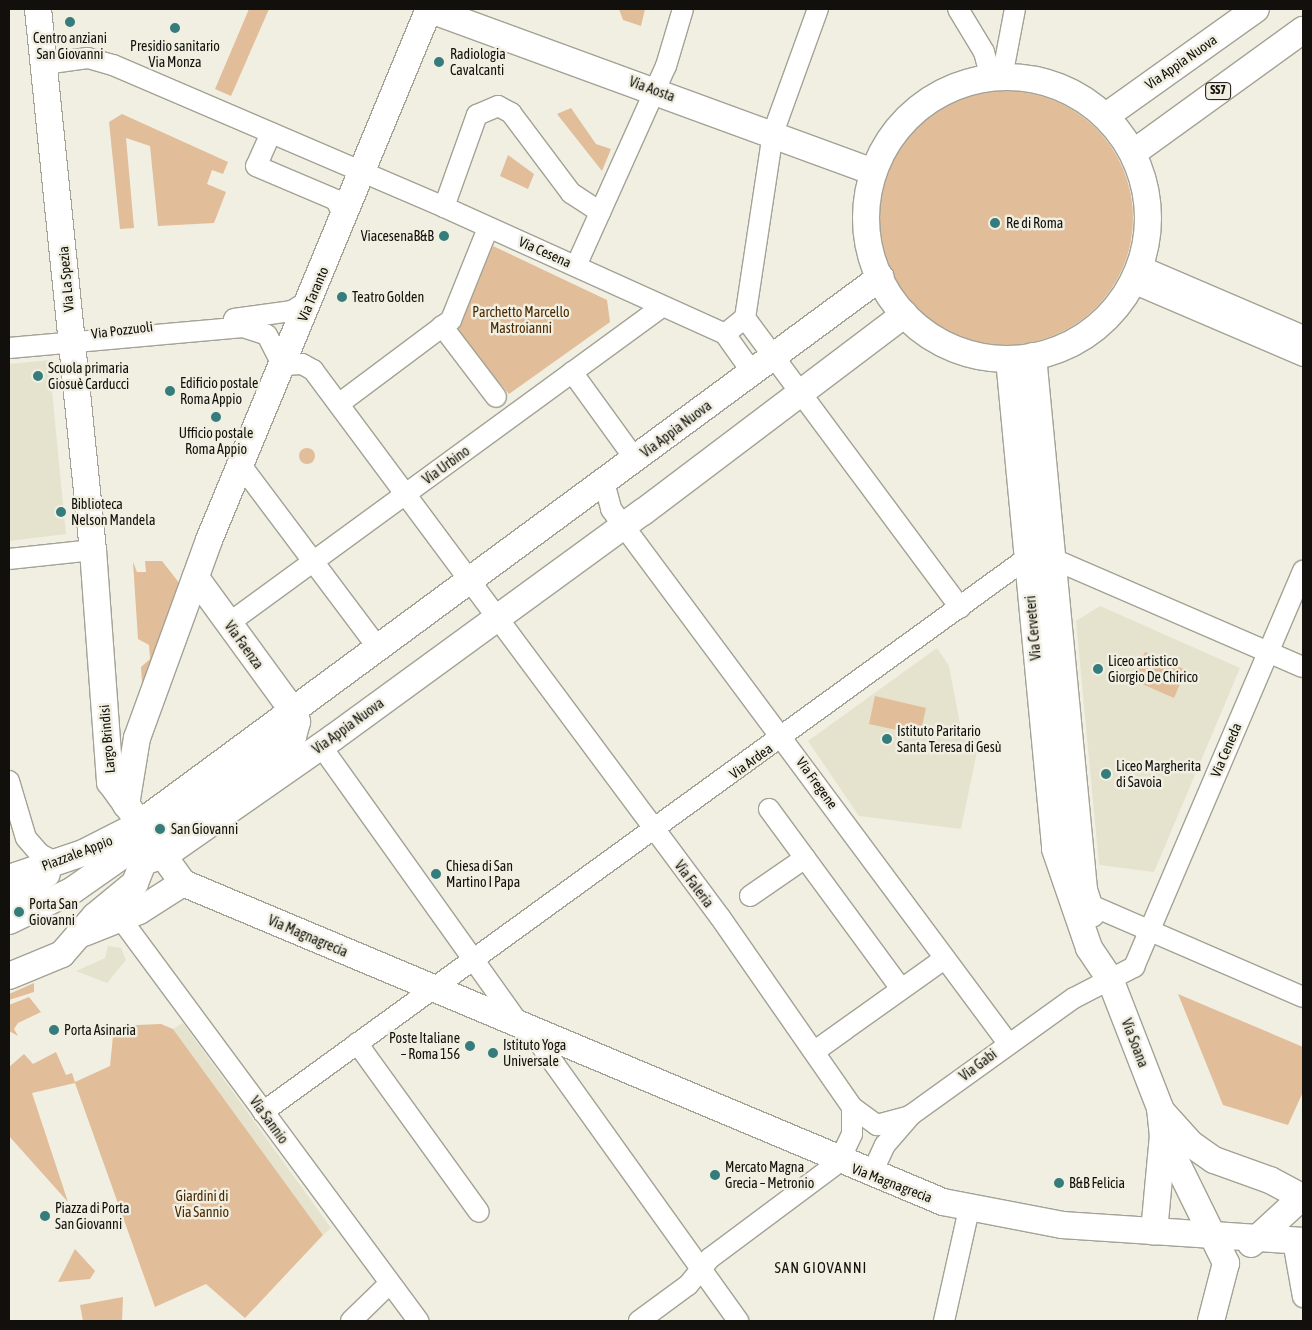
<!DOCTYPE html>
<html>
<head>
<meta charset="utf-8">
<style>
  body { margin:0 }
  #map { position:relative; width:1312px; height:1330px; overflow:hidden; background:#f0efe1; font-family:"Asap Condensed",sans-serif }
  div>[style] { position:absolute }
  .built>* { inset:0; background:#e5e3ce }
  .green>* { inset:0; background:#e2bd99 }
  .round { border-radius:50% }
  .roads { filter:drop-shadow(1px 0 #a3a295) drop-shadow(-1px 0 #a3a295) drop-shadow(0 1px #a3a295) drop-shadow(0 -1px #a3a295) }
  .minor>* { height:20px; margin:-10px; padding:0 10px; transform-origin:10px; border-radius:10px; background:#fff }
  .major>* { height:26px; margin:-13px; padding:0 13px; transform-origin:13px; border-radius:13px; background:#fff }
  .major>.ring { margin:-13px; padding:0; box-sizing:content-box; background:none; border:26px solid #fff; border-radius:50% }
  .dots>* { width:14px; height:14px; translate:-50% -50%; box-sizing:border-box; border:2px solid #f0efe1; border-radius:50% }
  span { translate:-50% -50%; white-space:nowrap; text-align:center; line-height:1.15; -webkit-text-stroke:5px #f0efe1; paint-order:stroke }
  .shield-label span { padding:1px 4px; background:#f0efe1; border:1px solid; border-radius:4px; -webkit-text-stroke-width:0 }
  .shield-label { font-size:12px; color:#11100c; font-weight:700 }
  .poi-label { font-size:14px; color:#11100c }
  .left { translate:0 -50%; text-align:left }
  .right { translate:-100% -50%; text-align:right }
  .street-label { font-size:14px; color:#11100c }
  .park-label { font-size:14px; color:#4c2900 }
  .neighbourhood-label { font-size:15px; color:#11100c; letter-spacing:1px }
  .frame { position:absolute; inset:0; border:10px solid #11100c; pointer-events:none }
</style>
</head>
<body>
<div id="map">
  <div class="built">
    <i style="clip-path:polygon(49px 360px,66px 534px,9px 541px,9px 364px)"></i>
    <i style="clip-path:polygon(1100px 606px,1240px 668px,1154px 872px,1099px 865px,1076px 621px)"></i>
    <i style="clip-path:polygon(937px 648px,949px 666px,963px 740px,980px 737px,961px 829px,859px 816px,808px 741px)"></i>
    <i style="clip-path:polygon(108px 946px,121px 948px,126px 960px,107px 983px,76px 971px,105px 958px)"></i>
    <i style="clip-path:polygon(183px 1023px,331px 1228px,323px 1235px,173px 1029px)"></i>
  </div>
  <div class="green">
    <i style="clip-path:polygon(249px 9px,269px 9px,231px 96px,215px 89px)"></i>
    <i style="clip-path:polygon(619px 9px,645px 9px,641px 26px,623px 20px)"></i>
    <i class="round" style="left:879px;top:91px;width:254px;height:254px"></i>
    <i style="clip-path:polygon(571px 108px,596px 144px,611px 149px,602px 171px,557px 114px)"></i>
    <i style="clip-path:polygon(122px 114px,228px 162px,223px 174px,212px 170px,207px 184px,226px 192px,214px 223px,158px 226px,150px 146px,126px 138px,134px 228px,120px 229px,109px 122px)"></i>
    <i style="clip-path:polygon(508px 155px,534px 174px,528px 189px,500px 176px)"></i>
    <i style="clip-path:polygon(493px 246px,607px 300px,610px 322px,509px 394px,456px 333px)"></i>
    <i class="round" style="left:299px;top:448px;width:16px;height:16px"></i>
    <i style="clip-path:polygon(145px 561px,162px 561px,180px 584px,143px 699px,141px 667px,150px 659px,149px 645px,138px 639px,133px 562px,137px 572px,146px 572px)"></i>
    <i style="clip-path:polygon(1145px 652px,1186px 670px,1174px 698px,1133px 680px)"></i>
    <i style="clip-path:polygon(875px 696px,926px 708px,920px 735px,869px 724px)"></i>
    <i style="clip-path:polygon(34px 983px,34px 992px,9px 1000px,9px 994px)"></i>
    <i style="clip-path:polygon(1178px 994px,1303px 1047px,1303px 1092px,1288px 1125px,1223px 1105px)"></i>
    <i style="clip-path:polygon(29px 997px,41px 1012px,18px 1023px,14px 1029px,18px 1036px,9px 1031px,9px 1005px)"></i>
    <i style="clip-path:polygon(161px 1024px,173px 1029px,323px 1235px,245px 1318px,206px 1284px,155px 1307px,75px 1083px,32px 1093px,68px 1202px,9px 1136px,9px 1067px,24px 1054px,33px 1064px,56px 1052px,66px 1075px,72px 1073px,75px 1082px,110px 1066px,114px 1026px)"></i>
    <i style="clip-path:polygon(75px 1249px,95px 1271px,90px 1279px,58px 1282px)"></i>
    <i style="clip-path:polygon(123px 1297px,122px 1321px,83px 1321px,80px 1305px)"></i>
  </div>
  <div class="roads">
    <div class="minor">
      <i style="left:958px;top:9px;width:50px;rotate:58.8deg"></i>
      <i style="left:984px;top:52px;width:27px;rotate:75deg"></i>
      <i style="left:44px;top:64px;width:44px;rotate:-7.8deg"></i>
      <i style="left:88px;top:58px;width:26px;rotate:16deg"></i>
      <i style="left:113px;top:65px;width:360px;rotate:23.2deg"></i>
      <i style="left:444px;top:207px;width:308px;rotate:24.3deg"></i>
      <i style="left:1002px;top:77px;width:69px;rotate:-79.2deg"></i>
      <i style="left:271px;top:133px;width:36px;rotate:114deg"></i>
      <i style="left:256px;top:166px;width:87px;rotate:23deg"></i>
      <i style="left:336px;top:200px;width:21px;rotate:65deg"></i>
      <i style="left:444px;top:207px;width:98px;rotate:-70.3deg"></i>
      <i style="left:477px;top:115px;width:23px;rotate:-23deg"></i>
      <i style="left:498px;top:106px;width:15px;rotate:28deg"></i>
      <i style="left:511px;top:113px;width:100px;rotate:53.1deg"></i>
      <i style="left:571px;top:193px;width:35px;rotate:33deg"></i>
      <i style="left:576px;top:266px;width:219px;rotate:-65.8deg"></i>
      <i style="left:666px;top:66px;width:59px;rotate:-73.4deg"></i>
      <i style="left:1140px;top:266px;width:177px;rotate:23.2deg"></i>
      <i style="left:1133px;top:283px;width:185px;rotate:23.2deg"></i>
      <i style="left:745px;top:318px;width:187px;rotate:-81.4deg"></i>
      <i style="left:773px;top:133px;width:132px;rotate:-70.1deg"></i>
      <i style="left:234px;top:319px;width:59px;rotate:-7.9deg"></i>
      <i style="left:292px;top:311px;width:22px;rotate:-32deg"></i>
      <i style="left:442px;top:326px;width:89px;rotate:52.7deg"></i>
      <i style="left:9px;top:348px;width:235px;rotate:-5.1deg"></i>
      <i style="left:243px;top:327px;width:25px;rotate:18deg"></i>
      <i style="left:267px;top:335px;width:34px;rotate:63deg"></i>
      <i style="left:282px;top:365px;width:20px;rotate:-3deg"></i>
      <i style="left:302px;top:364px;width:13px;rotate:29deg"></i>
      <i style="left:313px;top:370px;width:682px;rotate:53.35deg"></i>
      <i style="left:720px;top:917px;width:231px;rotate:55.2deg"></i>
      <i style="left:852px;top:1107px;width:27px;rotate:90deg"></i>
      <i style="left:852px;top:1134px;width:31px;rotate:115deg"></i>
      <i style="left:839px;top:1162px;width:161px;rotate:143.3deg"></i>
      <i style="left:710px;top:1258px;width:35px;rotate:129deg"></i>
      <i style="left:688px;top:1285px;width:61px;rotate:143.7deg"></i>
      <i style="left:572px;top:372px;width:94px;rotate:54.1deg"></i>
      <i style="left:752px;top:372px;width:47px;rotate:-125.4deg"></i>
      <i style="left:725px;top:334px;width:26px;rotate:-39deg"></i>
      <i style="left:745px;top:318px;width:361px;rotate:53.4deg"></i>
      <i style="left:340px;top:403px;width:139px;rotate:-36.8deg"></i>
      <i style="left:451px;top:320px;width:99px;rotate:-68.1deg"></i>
      <i style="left:240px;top:464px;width:231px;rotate:53.1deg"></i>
      <i style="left:604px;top:482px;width:28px;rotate:75deg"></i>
      <i style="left:611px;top:509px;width:665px;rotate:53.37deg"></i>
      <i style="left:9px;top:559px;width:84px;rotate:-6.1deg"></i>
      <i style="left:1053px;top:559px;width:272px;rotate:23.4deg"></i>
      <i style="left:229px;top:623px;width:537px;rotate:-36.14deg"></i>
      <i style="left:321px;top:746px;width:343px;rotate:54.5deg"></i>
      <i style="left:9px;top:781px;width:59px;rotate:73.4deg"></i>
      <i style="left:26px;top:838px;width:21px;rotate:49deg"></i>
      <i style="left:40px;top:854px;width:19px;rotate:28deg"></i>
      <i style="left:769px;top:809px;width:223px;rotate:53.7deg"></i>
      <i style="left:750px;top:896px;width:67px;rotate:-34.6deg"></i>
      <i style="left:1088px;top:904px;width:234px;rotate:23.4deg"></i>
      <i style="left:121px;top:919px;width:500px;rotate:53.5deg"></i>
      <i style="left:530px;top:1030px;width:358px;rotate:54.4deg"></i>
      <i style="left:357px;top:1043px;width:208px;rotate:54.2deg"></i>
      <i style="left:815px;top:1051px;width:158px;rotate:-35.5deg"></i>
      <i style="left:852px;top:1107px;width:31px;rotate:36deg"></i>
      <i style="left:877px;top:1125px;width:31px;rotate:-15deg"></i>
      <i style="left:263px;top:1112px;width:944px;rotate:-35.95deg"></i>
      <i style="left:871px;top:1175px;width:33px;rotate:-65deg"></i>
      <i style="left:885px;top:1145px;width:40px;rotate:-49deg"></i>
      <i style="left:911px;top:1115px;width:201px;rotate:-35.7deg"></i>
      <i style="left:1074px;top:998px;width:68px;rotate:-27.3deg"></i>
      <i style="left:1134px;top:967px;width:431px;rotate:-66.9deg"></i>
      <i style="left:1293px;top:1241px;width:57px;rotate:79.9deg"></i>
      <i style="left:351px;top:1321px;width:54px;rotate:-44.3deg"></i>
      <i style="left:944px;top:1321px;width:115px;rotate:-77.4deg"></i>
    </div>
    <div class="major">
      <i style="left:38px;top:9px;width:544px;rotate:84.2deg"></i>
      <i style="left:93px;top:550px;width:233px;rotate:85.8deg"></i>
      <i style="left:110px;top:782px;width:125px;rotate:54.1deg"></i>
      <i style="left:183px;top:883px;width:824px;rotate:22.77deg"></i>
      <i style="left:943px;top:1202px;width:121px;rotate:10.9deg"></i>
      <i style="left:1062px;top:1225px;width:242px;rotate:3.8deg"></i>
      <i style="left:428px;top:9px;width:474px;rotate:20.1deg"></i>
      <i class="ring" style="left:866px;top:77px;width:256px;height:256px"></i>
      <i style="left:1106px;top:116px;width:184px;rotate:-35.5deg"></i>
      <i style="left:1133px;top:153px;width:210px;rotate:-35.9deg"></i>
      <i style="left:1033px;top:356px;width:536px;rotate:84.54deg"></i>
      <i style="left:1084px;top:890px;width:25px;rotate:72deg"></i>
      <i style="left:1009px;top:359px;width:492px;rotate:84.6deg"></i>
      <i style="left:1055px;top:849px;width:105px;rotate:71deg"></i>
      <i style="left:1089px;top:948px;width:37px;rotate:56deg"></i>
      <i style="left:1110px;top:979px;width:138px;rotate:68.8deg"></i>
      <i style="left:1160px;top:1108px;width:27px;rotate:84deg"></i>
      <i style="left:1163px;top:1135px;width:97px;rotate:95.3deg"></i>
      <i style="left:126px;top:805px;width:68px;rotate:-80.7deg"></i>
      <i style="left:137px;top:738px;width:211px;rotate:-70deg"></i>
      <i style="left:209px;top:540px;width:575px;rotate:-67.5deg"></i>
      <i style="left:146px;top:861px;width:20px;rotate:-18deg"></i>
      <i style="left:165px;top:855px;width:206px;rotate:-34.9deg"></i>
      <i style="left:334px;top:737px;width:382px;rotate:-36.1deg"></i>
      <i style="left:643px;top:512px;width:328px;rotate:-37.1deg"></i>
      <i style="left:9px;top:878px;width:78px;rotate:-18.7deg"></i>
      <i style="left:83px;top:853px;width:59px;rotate:-27deg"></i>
      <i style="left:136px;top:826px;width:925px;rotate:-36.39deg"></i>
      <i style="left:9px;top:897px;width:44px;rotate:-31.2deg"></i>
      <i style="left:9px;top:921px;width:71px;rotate:-25.8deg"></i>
      <i style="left:73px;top:890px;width:269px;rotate:-35deg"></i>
      <i style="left:293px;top:736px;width:15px;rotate:-74deg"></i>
      <i style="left:297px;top:722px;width:12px;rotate:-110deg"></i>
      <i style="left:293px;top:711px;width:165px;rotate:-126.1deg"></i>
      <i style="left:84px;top:933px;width:59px;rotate:-21.8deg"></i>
      <i style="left:139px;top:911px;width:52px;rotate:-32.5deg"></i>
      <i style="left:9px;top:976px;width:57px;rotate:-22.5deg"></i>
      <i style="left:62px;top:954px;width:50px;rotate:-49deg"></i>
      <i style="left:95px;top:916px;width:52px;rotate:-39.5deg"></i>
      <i style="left:135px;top:883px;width:41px;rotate:-68.5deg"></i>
      <i style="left:1163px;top:1113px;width:42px;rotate:47.9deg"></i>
      <i style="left:1191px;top:1144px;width:28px;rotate:35deg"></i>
      <i style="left:1214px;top:1160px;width:59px;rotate:19.7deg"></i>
      <i style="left:1270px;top:1180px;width:36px;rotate:28deg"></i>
      <i style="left:1163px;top:1135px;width:143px;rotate:63.8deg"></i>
      <i style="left:1226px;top:1263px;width:60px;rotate:104.5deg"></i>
      <i style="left:1251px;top:1244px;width:69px;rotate:-42.7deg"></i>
    </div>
  </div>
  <div class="dots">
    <i style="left:70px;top:22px;background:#347d7c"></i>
    <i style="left:175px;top:28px;background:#347d7c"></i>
    <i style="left:439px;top:62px;background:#347d7c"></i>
    <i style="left:995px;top:223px;background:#347d7c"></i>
    <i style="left:444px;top:236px;background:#347d7c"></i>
    <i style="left:342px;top:297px;background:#347d7c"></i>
    <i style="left:38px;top:376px;background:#347d7c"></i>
    <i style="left:170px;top:391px;background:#347d7c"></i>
    <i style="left:216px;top:417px;background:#347d7c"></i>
    <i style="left:61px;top:512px;background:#347d7c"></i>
    <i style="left:1098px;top:669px;background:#347d7c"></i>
    <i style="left:887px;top:739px;background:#347d7c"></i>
    <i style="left:1106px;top:774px;background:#347d7c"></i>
    <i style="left:160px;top:829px;background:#347d7c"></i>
    <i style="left:436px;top:874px;background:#347d7c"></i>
    <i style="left:19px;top:912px;background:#347d7c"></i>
    <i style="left:54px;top:1030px;background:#347d7c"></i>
    <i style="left:470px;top:1046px;background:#347d7c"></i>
    <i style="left:493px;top:1053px;background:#347d7c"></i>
    <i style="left:715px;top:1175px;background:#347d7c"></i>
    <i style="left:1059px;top:1183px;background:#347d7c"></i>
    <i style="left:45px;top:1216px;background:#347d7c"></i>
  </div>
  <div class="shield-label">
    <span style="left:1218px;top:91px">SS7</span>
  </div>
  <div class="poi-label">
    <span style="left:70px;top:46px">Centro anziani<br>San Giovanni</span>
    <span style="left:175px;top:54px">Presidio sanitario<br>Via Monza</span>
    <span class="left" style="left:450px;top:62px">Radiologia<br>Cavalcanti</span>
    <span class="left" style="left:1006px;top:223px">Re di Roma</span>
    <span class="right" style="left:434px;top:236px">ViacesenaB&amp;B</span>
    <span class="left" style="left:352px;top:297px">Teatro Golden</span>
    <span class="left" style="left:48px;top:376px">Scuola primaria<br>Giosuè Carducci</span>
    <span class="left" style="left:180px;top:391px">Edificio postale<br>Roma Appio</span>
    <span style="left:216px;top:441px">Ufficio postale<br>Roma Appio</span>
    <span class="left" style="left:71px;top:512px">Biblioteca<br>Nelson Mandela</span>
    <span class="left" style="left:1108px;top:669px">Liceo artistico<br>Giorgio De Chirico</span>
    <span class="left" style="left:897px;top:739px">Istituto Paritario<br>Santa Teresa di Gesù</span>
    <span class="left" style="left:1116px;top:774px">Liceo Margherita<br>di Savoia</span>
    <span class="left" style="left:171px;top:829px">San Giovanni</span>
    <span class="left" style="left:446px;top:874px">Chiesa di San<br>Martino I Papa</span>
    <span class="left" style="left:29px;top:912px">Porta San<br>Giovanni</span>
    <span class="left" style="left:64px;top:1030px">Porta Asinaria</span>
    <span class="right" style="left:460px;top:1046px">Poste Italiane<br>– Roma 156</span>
    <span class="left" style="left:503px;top:1053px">Istituto Yoga<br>Universale</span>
    <span class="left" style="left:725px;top:1175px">Mercato Magna<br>Grecia – Metronio</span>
    <span class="left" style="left:1069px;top:1183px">B&amp;B Felicia</span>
    <span class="left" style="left:55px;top:1216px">Piazza di Porta<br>San Giovanni</span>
  </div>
  <div class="street-label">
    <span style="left:1181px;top:62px;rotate:-35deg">Via Appia Nuova</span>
    <span style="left:652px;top:89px;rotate:20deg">Via Aosta</span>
    <span style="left:545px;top:252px;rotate:24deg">Via Cesena</span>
    <span style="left:66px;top:279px;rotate:-95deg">Via La Spezia</span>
    <span style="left:313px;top:294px;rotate:-67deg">Via Taranto</span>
    <span style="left:122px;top:330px;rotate:-7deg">Via Pozzuoli</span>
    <span style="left:676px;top:429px;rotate:-37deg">Via Appia Nuova</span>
    <span style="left:446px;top:465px;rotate:-36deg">Via Urbino</span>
    <span style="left:1033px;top:628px;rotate:-95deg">Via Cerveteri</span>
    <span style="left:244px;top:645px;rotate:54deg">Via Faenza</span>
    <span style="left:348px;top:726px;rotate:-36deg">Via Appia Nuova</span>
    <span style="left:107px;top:739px;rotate:-95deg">Largo Brindisi</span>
    <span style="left:1226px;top:750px;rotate:-67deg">Via Ceneda</span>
    <span style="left:751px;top:761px;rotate:-36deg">Via Ardea</span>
    <span style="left:817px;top:783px;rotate:54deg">Via Fregene</span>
    <span style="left:77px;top:853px;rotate:-21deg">Piazzale Appio</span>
    <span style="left:694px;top:884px;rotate:53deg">Via Faleria</span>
    <span style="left:308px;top:936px;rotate:23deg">Via Magnagrecia</span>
    <span style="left:1135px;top:1043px;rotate:69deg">Via Soana</span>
    <span style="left:978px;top:1065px;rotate:-37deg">Via Gabi</span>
    <span style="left:269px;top:1120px;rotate:54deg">Via Sannio</span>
    <span style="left:892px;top:1183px;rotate:21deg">Via Magnagrecia</span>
  </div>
  <div class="park-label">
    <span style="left:521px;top:320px">Parchetto Marcello<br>Mastroianni</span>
    <span style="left:202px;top:1204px">Giardini di<br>Via Sannio</span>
  </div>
  <div class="neighbourhood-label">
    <span style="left:821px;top:1268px">SAN GIOVANNI</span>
  </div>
  <div class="frame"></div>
</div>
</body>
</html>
